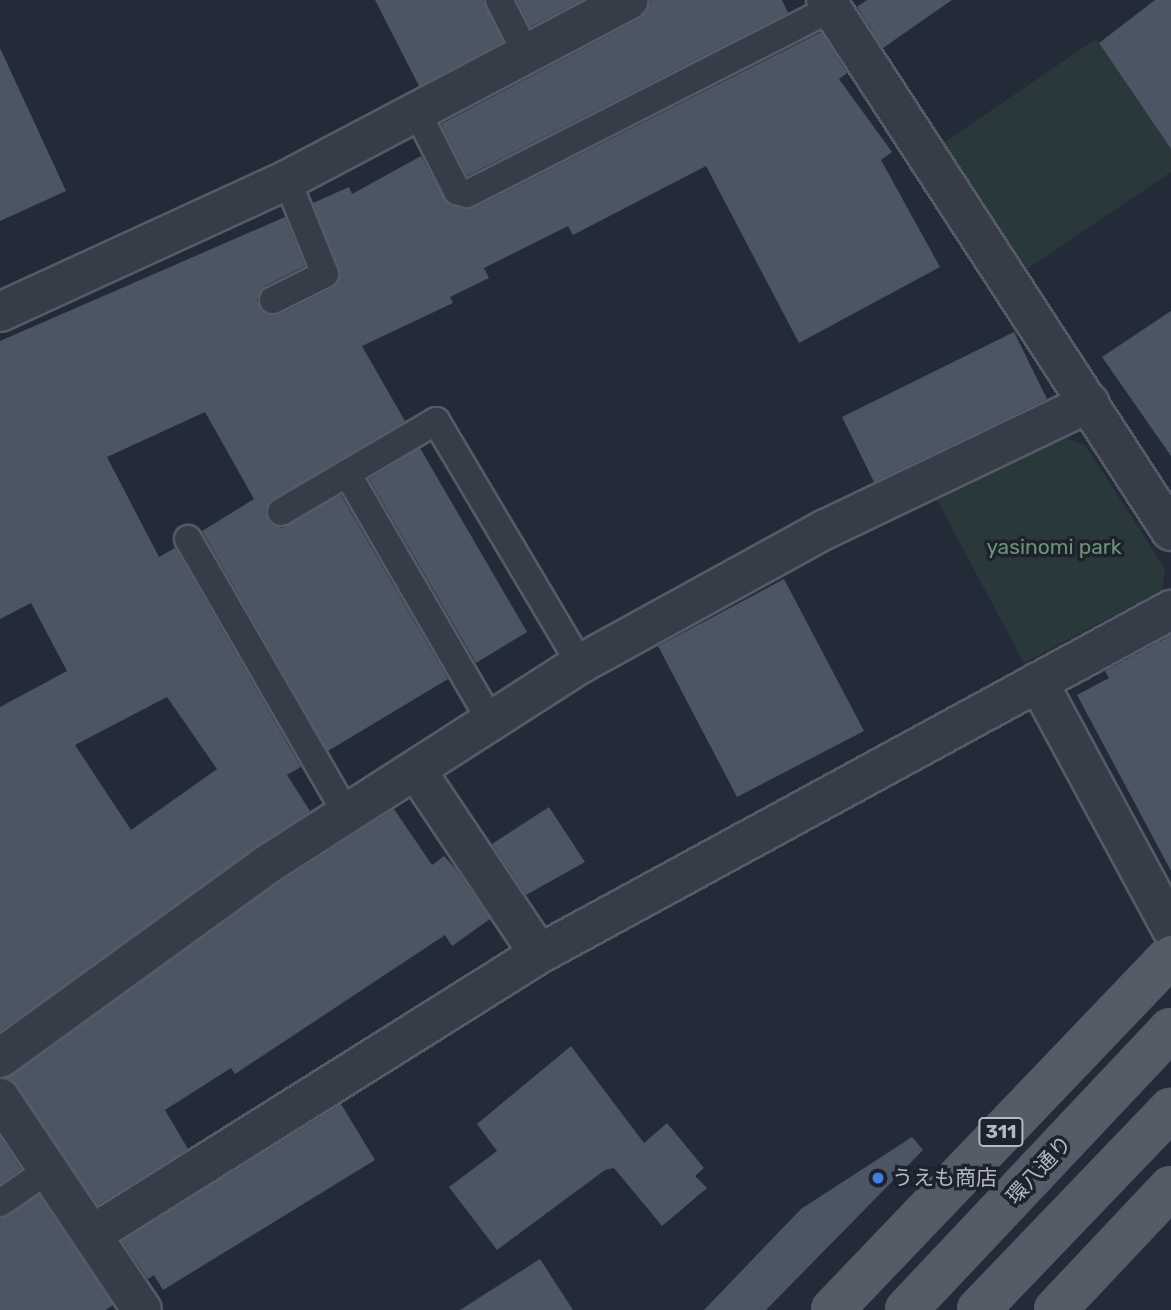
<!DOCTYPE html>
<html>
<head>
<meta charset="utf-8">
<style>
  body { margin:0 }
  #map { position:relative; width:1171px; height:1310px; overflow:hidden; background:#242b38; font-family:Rubik,"Noto Sans JP",sans-serif }
  div>[style] { position:absolute }
  .green>* { inset:0; background:#29393b }
  .building>* { inset:0; background:#4c5563 }
  .roads { filter:drop-shadow(2px 0 #555b66) drop-shadow(-2px 0 #555b66) drop-shadow(0 2px #555b66) drop-shadow(0 -2px #555b66) }
  .service>* { height:26px; margin:-13px; padding:0 13px; transform-origin:13px; border-radius:13px; background:#373d48 }
  .minor>* { height:38px; margin:-19px; padding:0 19px; transform-origin:19px; border-radius:19px; background:#373d48 }
  .primary>* { height:38px; margin:-19px; padding:0 19px; transform-origin:19px; border-radius:19px; background:#555c68 }
  .dots>* { width:19px; height:19px; translate:-50% -50%; box-sizing:border-box; border:4px solid #1d222d; border-radius:50% }
  span { translate:-50% -50%; white-space:nowrap; text-align:center; line-height:1.15; -webkit-text-stroke:7px #1d222d; paint-order:stroke }
  .shield-label span { padding:2px 5px; background:#1d222d; border:2px solid; border-radius:5px; -webkit-text-stroke-width:0 }
  .shield-label { font-size:19px; color:#b2b8c4; font-weight:700 }
  .park-label { font-size:21px; color:#6c9377 }
  .street-label { font-size:21px; color:#b2b8c4 }
  .poi-label { font-size:21px; color:#b2b8c4 }
  .left { translate:0 -50%; text-align:left }
</style>
</head>
<body>
<div id="map">
  <div class="green">
    <i style="clip-path:polygon(1096px 39px,1171px 149px,1171px 172px,1027px 269px,942px 144px)"></i>
    <i style="clip-path:polygon(1064px 438px,1085px 445px,1165px 569px,1162px 590px,1024px 663px,936px 498px)"></i>
  </div>
  <div class="building">
    <i style="clip-path:polygon(375px 0,483px 0,503px 42px,419px 86px)"></i>
    <i style="clip-path:polygon(517px 0,582px 0,530px 27px)"></i>
    <i style="clip-path:polygon(651px 0,782px 0,788px 13px,467px 176px,441px 124px,639px 19px)"></i>
    <i style="clip-path:polygon(867px 0,952px 0,883px 48px,857px 7px)"></i>
    <i style="clip-path:polygon(1155px 0,1171px 0,1171px 149px,1099px 43px)"></i>
    <i style="clip-path:polygon(evenodd,821px 32px,847px 73px,839px 79px,892px 152px,881px 160px,940px 267px,799px 343px,706px 166px,573px 235px,568px 226px,484px 268px,489px 278px,450px 297px,453px 303px,362px 346px,405px 421px,268px 504px,268px 521px,282px 528px,341px 495px,448px 679px,328px 751px,202px 531px,254px 499px,205px 412px,107px 457px,159px 557px,175px 548px,301px 767px,287px 775px,310px 811px,0 1031px,0 707px,67px 671px,31px 603px,0 619px,0 341px,285px 217px,305px 266px,265px 286px,257px 300px,265px 313px,280px 314px,332px 288px,340px 276px,313px 203px,349px 187px,352px 194px,421px 156px,447px 203px,474px 208px,821px 32px,167px 697px,217px 769px,131px 830px,75px 745px,167px 697px)"></i>
    <i style="clip-path:polygon(0 48px,66px 191px,0 221px)"></i>
    <i style="clip-path:polygon(1171px 311px,1171px 456px,1102px 357px)"></i>
    <i style="clip-path:polygon(1014px 332px,1047px 399px,874px 482px,842px 417px)"></i>
    <i style="clip-path:polygon(420px 448px,527px 632px,476px 663px,369px 479px)"></i>
    <i style="clip-path:polygon(784px 579px,864px 731px,737px 797px,658px 646px)"></i>
    <i style="clip-path:polygon(1171px 635px,1171px 871px,1077px 695px,1109px 678px,1105px 671px)"></i>
    <i style="clip-path:polygon(549px 807px,585px 862px,526px 895px,492px 844px)"></i>
    <i style="clip-path:polygon(394px 809px,432px 865px,444px 856px,455px 868px,490px 919px,452px 946px,445px 935px,235px 1074px,231px 1068px,165px 1110px,188px 1149px,98px 1205px,7px 1078px,277px 884px)"></i>
    <i style="clip-path:polygon(571px 1046px,644px 1143px,667px 1123px,704px 1168px,695px 1176px,707px 1188px,662px 1226px,614px 1168px,605px 1170px,497px 1250px,449px 1187px,497px 1151px,477px 1124px)"></i>
    <i style="clip-path:polygon(341px 1104px,375px 1160px,163px 1290px,154px 1275px,148px 1279px,122px 1241px)"></i>
    <i style="clip-path:polygon(0 1137px,21px 1169px,0 1184px)"></i>
    <i style="clip-path:polygon(912px 1137px,923px 1150px,766px 1310px,704px 1310px,801px 1209px)"></i>
    <i style="clip-path:polygon(39px 1195px,113px 1305px,106px 1310px,0 1310px,0 1219px)"></i>
    <i style="clip-path:polygon(540px 1259px,573px 1310px,460px 1310px)"></i>
  </div>
  <div class="roads">
    <div class="service">
      <i style="left:499px;top:0;width:62px;rotate:63deg"></i>
      <i style="left:417px;top:112px;width:89px;rotate:63.1deg"></i>
      <i style="left:457px;top:191px;width:10px;rotate:17deg"></i>
      <i style="left:467px;top:194px;width:410px;rotate:-27deg"></i>
      <i style="left:273px;top:300px;width:58px;rotate:-26.6deg"></i>
      <i style="left:325px;top:274px;width:101px;rotate:-112deg"></i>
      <i style="left:347px;top:473px;width:287px;rotate:59.9deg"></i>
      <i style="left:281px;top:512px;width:180px;rotate:-30.4deg"></i>
      <i style="left:436px;top:421px;width:282px;rotate:59.3deg"></i>
      <i style="left:188px;top:539px;width:318px;rotate:60deg"></i>
      <i style="left:0;top:1203px;width:62px;rotate:-34.5deg"></i>
    </div>
    <div class="minor">
      <i style="left:826px;top:0;width:633px;rotate:56.99deg"></i>
      <i style="left:0;top:312px;width:316px;rotate:-24.7deg"></i>
      <i style="left:287px;top:180px;width:386px;rotate:-27.8deg"></i>
      <i style="left:1038px;top:682px;width:280px;rotate:61.6deg"></i>
      <i style="left:416px;top:770px;width:221px;rotate:56.2deg"></i>
      <i style="left:0;top:1058px;width:327px;rotate:-35.9deg"></i>
      <i style="left:265px;top:866px;width:374px;rotate:-32.7deg"></i>
      <i style="left:580px;top:664px;width:281px;rotate:-28.8deg"></i>
      <i style="left:826px;top:529px;width:292px;rotate:-25.6deg"></i>
      <i style="left:0;top:1098px;width:255px;rotate:56.2deg"></i>
      <i style="left:93px;top:1234px;width:527px;rotate:-32.12deg"></i>
      <i style="left:539px;top:954px;width:720px;rotate:-28.56deg"></i>
    </div>
    <div class="primary">
      <i style="left:832px;top:1310px;width:491px;rotate:-46.3deg"></i>
      <i style="left:906px;top:1310px;width:386px;rotate:-46.7deg"></i>
      <i style="left:978px;top:1310px;width:279px;rotate:-46.2deg"></i>
      <i style="left:1055px;top:1310px;width:169px;rotate:-46.7deg"></i>
    </div>
  </div>
  <div class="dots">
    <i style="left:878px;top:1178px;background:#3f7fe0"></i>
  </div>
  <div class="shield-label">
    <span style="left:1001px;top:1132px">311</span>
  </div>
  <div class="park-label">
    <span style="left:1054px;top:547px">yasinomi park</span>
  </div>
  <div class="street-label">
    <span style="left:1039px;top:1170px;rotate:-47deg">環八通り</span>
  </div>
  <div class="poi-label">
    <span class="left" style="left:892px;top:1178px">うえも商店</span>
  </div>
</div>
</body>
</html>
